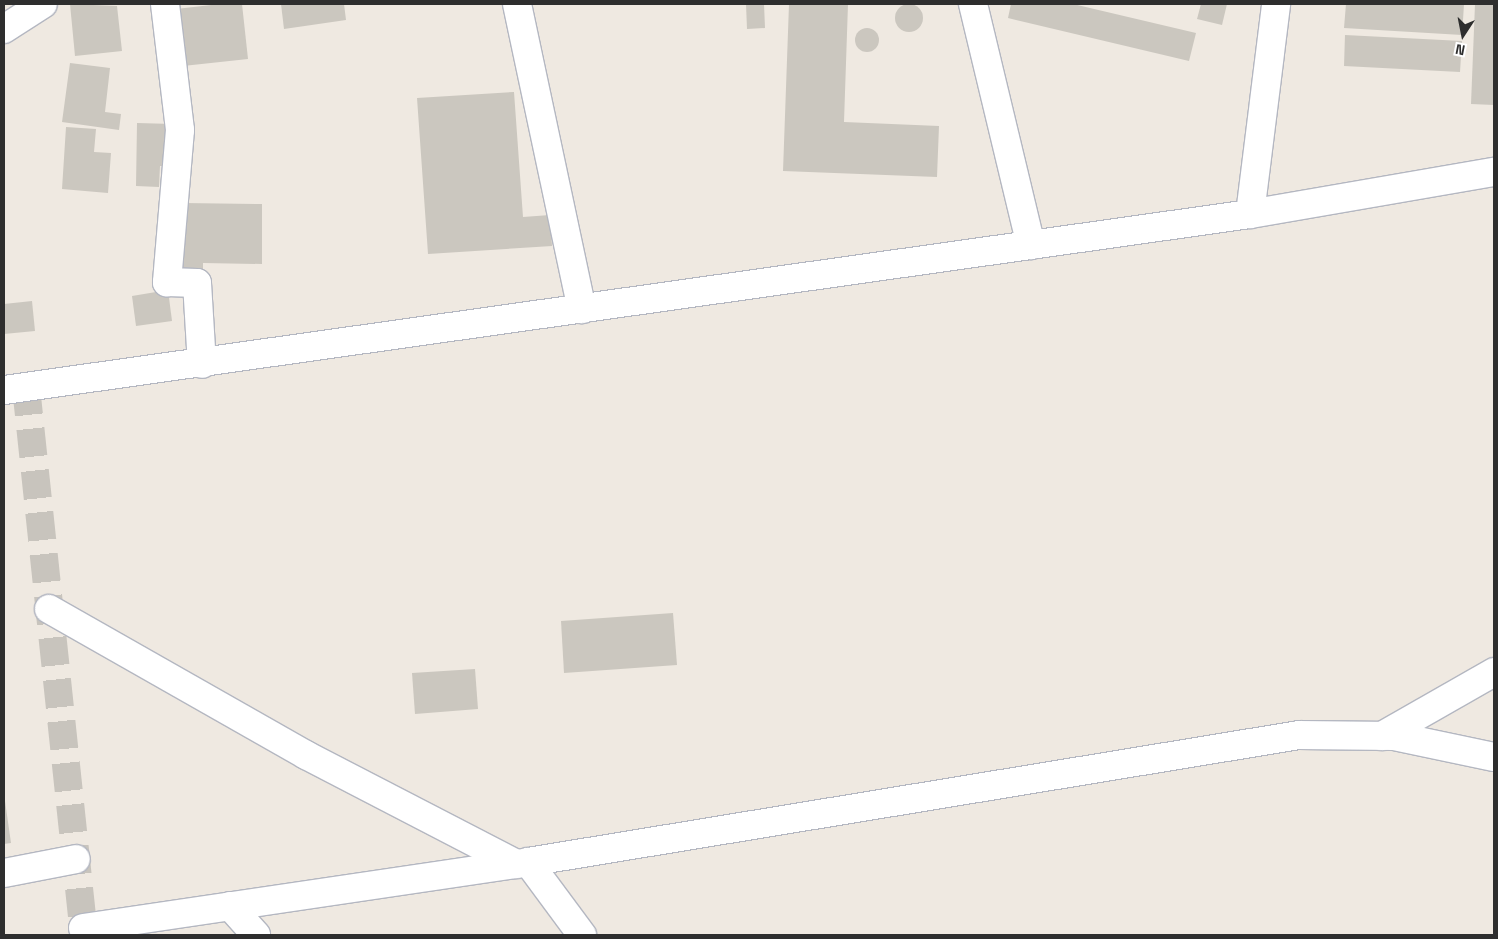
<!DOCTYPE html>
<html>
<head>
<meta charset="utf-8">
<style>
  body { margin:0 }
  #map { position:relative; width:1498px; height:939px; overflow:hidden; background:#efe9e1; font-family:"Space Grotesk",sans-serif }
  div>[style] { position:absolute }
  .building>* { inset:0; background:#cbc7bf }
  .round { border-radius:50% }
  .minor-tunnel>* { height:28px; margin-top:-14px; transform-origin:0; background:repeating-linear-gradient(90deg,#c8c4bd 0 28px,transparent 0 42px) }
  .roads { filter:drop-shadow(1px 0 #b4b7c1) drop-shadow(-1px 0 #b4b7c1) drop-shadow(0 1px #b4b7c1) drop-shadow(0 -1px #b4b7c1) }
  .minor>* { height:28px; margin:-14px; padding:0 14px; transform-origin:14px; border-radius:14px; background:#fff }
  .tertiary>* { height:28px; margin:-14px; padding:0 14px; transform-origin:14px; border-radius:14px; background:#fff }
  span { translate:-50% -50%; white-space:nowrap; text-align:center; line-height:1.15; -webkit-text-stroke:4px #fff; paint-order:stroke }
  .frame { position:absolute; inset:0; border:5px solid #2e2e2e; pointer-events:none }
  .north { position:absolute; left:1438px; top:10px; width:50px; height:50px; -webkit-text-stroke:4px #fff; paint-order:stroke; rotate:191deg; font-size:14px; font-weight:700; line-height:20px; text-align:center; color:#2e2e2e }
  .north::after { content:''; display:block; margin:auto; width:18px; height:22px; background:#2e2e2e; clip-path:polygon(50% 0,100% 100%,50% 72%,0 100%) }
</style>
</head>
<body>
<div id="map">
  <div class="building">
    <i style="clip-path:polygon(70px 4px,117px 6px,122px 51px,75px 56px)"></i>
    <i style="clip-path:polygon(220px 4px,242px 4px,248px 59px,183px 66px,176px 9px)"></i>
    <i style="clip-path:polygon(281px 4px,344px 4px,346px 20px,284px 29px)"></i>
    <i style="clip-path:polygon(746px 4px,764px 4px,765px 28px,747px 29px)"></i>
    <i style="clip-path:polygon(789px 4px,848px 4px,844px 122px,939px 126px,937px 177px,783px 171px)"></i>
    <i style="clip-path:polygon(1011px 4px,1073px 4px,1196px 33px,1189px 61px,1008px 18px)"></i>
    <i style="clip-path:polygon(1201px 4px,1227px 4px,1222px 25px,1197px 19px)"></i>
    <i style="clip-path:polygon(1346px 4px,1464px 4px,1462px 35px,1344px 28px)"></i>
    <i style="clip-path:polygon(1475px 4px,1494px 4px,1494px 105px,1471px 104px)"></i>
    <i class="round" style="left:895px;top:4px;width:28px;height:28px"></i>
    <i class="round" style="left:855px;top:28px;width:24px;height:24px"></i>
    <i style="clip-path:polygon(1345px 35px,1462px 41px,1460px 72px,1344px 66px)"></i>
    <i style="clip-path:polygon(70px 63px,110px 68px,105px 112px,121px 114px,119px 130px,62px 122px)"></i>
    <i style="clip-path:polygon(514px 92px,523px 217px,550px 215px,552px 246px,428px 254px,417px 98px)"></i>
    <i style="clip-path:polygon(137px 123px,173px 124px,172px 166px,160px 166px,159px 187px,136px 186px)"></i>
    <i style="clip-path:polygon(66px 127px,96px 129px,94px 152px,111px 153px,108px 193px,62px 189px)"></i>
    <i style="clip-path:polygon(183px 203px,262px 204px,262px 264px,203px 263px,203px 275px,182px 275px)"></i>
    <i style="clip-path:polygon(168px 290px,172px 321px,136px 326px,132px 296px)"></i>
    <i style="clip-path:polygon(32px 301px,35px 331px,4px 334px,4px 304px)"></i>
    <i style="clip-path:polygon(673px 613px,677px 665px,564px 673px,561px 621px)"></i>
    <i style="clip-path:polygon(475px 669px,478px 709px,415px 714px,412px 673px)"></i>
    <i style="clip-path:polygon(4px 794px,11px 843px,4px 844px)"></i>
  </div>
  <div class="minor-tunnel">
    <i style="left:26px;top:387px;width:551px;rotate:83.96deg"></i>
  </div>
  <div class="roads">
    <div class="minor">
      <i style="left:165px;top:4px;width:127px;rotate:83.2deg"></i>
      <i style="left:180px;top:130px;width:153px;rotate:94.9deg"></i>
      <i style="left:167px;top:282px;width:30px;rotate:2deg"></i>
      <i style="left:197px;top:283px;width:81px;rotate:86.5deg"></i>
      <i style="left:517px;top:4px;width:312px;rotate:78deg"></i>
      <i style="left:973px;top:4px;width:248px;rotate:76.5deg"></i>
      <i style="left:4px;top:29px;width:46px;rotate:-32.7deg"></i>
      <i style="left:1250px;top:214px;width:212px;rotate:-82.9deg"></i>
      <i style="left:49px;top:609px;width:296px;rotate:29.6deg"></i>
      <i style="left:306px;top:755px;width:237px;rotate:27.4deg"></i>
      <i style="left:1382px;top:736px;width:129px;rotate:-29.7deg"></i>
      <i style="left:528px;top:862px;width:91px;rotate:53.5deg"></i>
      <i style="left:4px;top:873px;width:73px;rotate:-11deg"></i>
      <i style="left:230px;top:906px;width:39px;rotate:48deg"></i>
      <i style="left:83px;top:928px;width:450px;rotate:-8.4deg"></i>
      <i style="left:528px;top:862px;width:781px;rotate:-9.35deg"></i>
      <i style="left:1299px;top:735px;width:95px;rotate:0.6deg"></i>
      <i style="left:1394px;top:736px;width:102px;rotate:11.9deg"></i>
    </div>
    <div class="tertiary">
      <i style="left:4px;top:390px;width:1258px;rotate:-8.04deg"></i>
      <i style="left:1250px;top:214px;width:248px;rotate:-9.8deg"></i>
    </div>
  </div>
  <div class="frame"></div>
  <div class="north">N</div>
</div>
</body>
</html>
